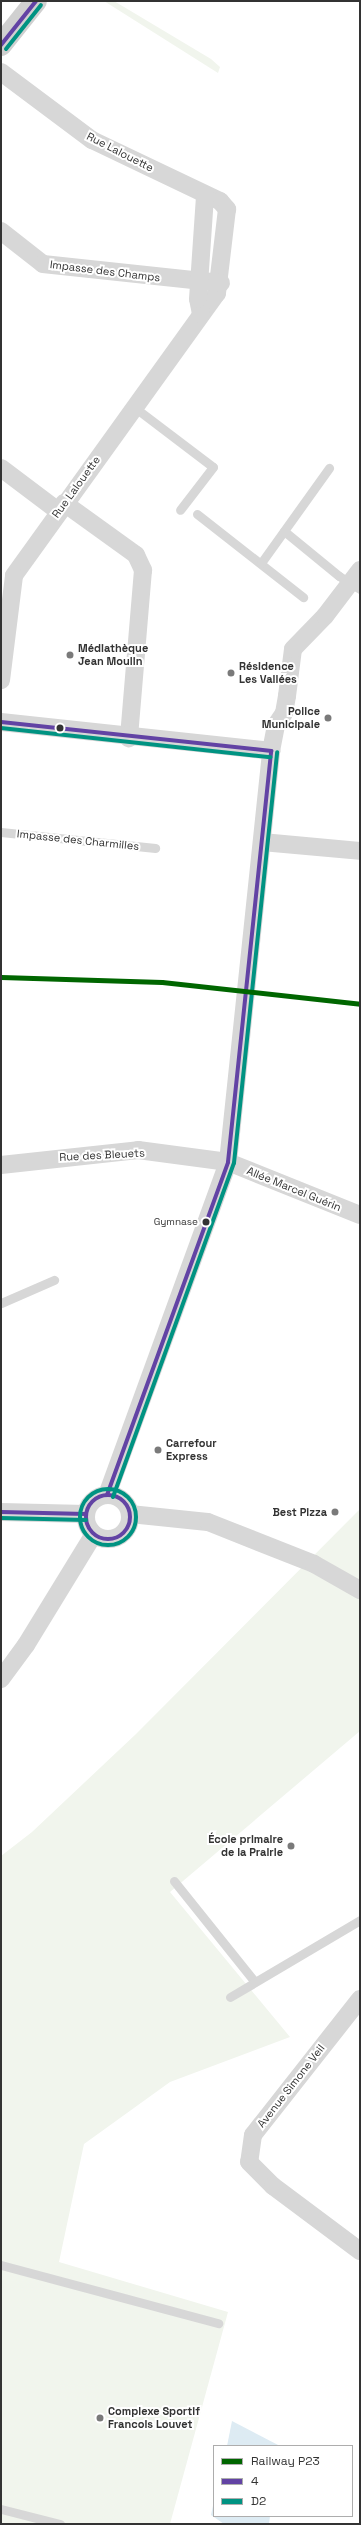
<!DOCTYPE html>
<html>
<head>
<meta charset="utf-8">
<style>
  body { margin:0 }
  #map { position:relative; width:361px; height:2525px; overflow:hidden; background:#fff; font-family:"Space Grotesk",sans-serif }
  div>[style] { position:absolute }
  .green>* { inset:0; background:#f1f5ed }
  .water>* { inset:0; background:#ddebf3 }
  .lane>* { height:9px; margin:-4.5px; padding:0 4.5px; transform-origin:4.5px; border-radius:4.5px; background:#d7d7d7 }
  .street>* { height:18px; margin:-9px; padding:0 9px; transform-origin:9px; border-radius:9px; background:#d7d7d7 }
  .street>.ring { margin:-9px; padding:0; box-sizing:content-box; background:none; border:18px solid #d7d7d7; border-radius:50% }
  .secondary>* { height:22px; margin:-11px; padding:0 11px; transform-origin:11px; border-radius:11px; background:#d0d0d0 }
  .bus-1>* { height:4px; margin:-2px; padding:0 2px; transform-origin:2px; border-radius:2px; background:#6243a4 }
  .bus-1>.ring { margin:-2px; padding:0; box-sizing:content-box; background:none; border:4px solid #6243a4; border-radius:50% }
  .bus-2>* { height:4px; margin:-2px; padding:0 2px; transform-origin:2px; border-radius:2px; background:#009382 }
  .bus-2>.ring { margin:-2px; padding:0; box-sizing:content-box; background:none; border:4px solid #009382; border-radius:50% }
  .rail-1>* { height:5px; margin:-2.5px; padding:0 2.5px; transform-origin:2.5px; border-radius:2.5px; background:#060 }
  .dots>* { width:11px; height:11px; translate:-50% -50%; box-sizing:border-box; border:2px solid #fff; border-radius:50% }
  span { translate:-50% -50%; white-space:nowrap; text-align:center; line-height:1.15; -webkit-text-stroke:4px #fff; paint-order:stroke }
  .bus-label { font-size:10px; color:#333 }
  .right { translate:-100% -50%; text-align:right }
  .street-label { font-size:11px; color:#333 }
  .poi-label { font-size:11px; color:#333; font-weight:700 }
  .left { translate:0 -50%; text-align:left }
  .frame { position:absolute; inset:0; border:2px solid #333; pointer-events:none }
  .legend { position:absolute; left:213px; top:2445px; width:140px; height:72px; box-sizing:border-box; background:#fff; border:1px solid #adadad; margin:0; padding:5px 7px; list-style:none; font-size:12px; color:#333 }
  .legend li { display:flex; align-items:center; gap:8px; height:20px }
  .legend b { width:20px; border:1px solid #adadad }
</style>
</head>
<body>
<div id="map">
  <div class="green">
    <i style="clip-path:polygon(104px 1px,114px 1px,211px 59px,220px 67px,218px 73px)"></i>
    <i style="clip-path:polygon(360px 1509px,360px 1731px,170px 1892px,290px 2037px,170px 2082px,84px 2144px,59px 2262px,228px 2312px,170px 2524px,1px 2524px,1px 1856px,32px 1832px,136px 1734px)"></i>
  </div>
  <div class="water">
    <i style="clip-path:polygon(232px 2421px,280px 2446px,227px 2446px)"></i>
    <i style="clip-path:polygon(214px 2501px,214px 2516px,270px 2516px,269px 2524px,224px 2524px,211px 2515px)"></i>
  </div>
  <div class="lane">
    <i style="left:134px;top:407px;width:99px;rotate:37.2deg"></i>
    <i style="left:213px;top:467px;width:54px;rotate:127.5deg"></i>
    <i style="left:197px;top:514px;width:135px;rotate:38.1deg"></i>
    <i style="left:284px;top:531px;width:71px;rotate:39.3deg"></i>
    <i style="left:339px;top:576px;width:25px;rotate:32deg"></i>
    <i style="left:261px;top:563px;width:117px;rotate:-54.4deg"></i>
    <i style="left:1px;top:832px;width:155px;rotate:5.9deg"></i>
    <i style="left:1px;top:1303px;width:58px;rotate:-23.5deg"></i>
    <i style="left:174px;top:1881px;width:129px;rotate:51.3deg"></i>
    <i style="left:230px;top:1997px;width:151px;rotate:-30.6deg"></i>
    <i style="left:1px;top:2265px;width:225px;rotate:15deg"></i>
    <i style="left:1px;top:2509px;width:61px;rotate:14.3deg"></i>
  </div>
  <div class="street">
    <i style="left:1px;top:72px;width:114px;rotate:36.8deg"></i>
    <i style="left:92px;top:140px;width:142px;rotate:25.5deg"></i>
    <i style="left:220px;top:201px;width:11px;rotate:49deg"></i>
    <i style="left:227px;top:209px;width:85px;rotate:96.8deg"></i>
    <i style="left:217px;top:293px;width:348px;rotate:125.7deg"></i>
    <i style="left:14px;top:576px;width:105px;rotate:97.1deg"></i>
    <i style="left:1px;top:231px;width:53px;rotate:38.2deg"></i>
    <i style="left:43px;top:264px;width:179px;rotate:6.1deg"></i>
    <i style="left:201px;top:314px;width:15px;rotate:-101deg"></i>
    <i style="left:198px;top:299px;width:104px;rotate:-86.1deg"></i>
    <i style="left:1px;top:468px;width:71px;rotate:37deg"></i>
    <i style="left:64px;top:503px;width:89px;rotate:35.8deg"></i>
    <i style="left:136px;top:555px;width:17px;rotate:65deg"></i>
    <i style="left:143px;top:570px;width:169px;rotate:94.8deg"></i>
    <i style="left:1px;top:722px;width:272px;rotate:6.1deg"></i>
    <i style="left:262px;top:842px;width:98px;rotate:5.2deg"></i>
    <i style="left:1px;top:1165px;width:138px;rotate:-6.2deg"></i>
    <i style="left:138px;top:1150px;width:91px;rotate:7.6deg"></i>
    <i style="left:228px;top:1162px;width:142px;rotate:21.9deg"></i>
    <i style="left:107px;top:1495px;width:354px;rotate:-70deg"></i>
    <i style="left:228px;top:1162px;width:413px;rotate:-84deg"></i>
    <i style="left:271px;top:751px;width:26px;rotate:-79deg"></i>
    <i style="left:276px;top:725px;width:14px;rotate:-56deg"></i>
    <i style="left:284px;top:713px;width:17px;rotate:-80deg"></i>
    <i style="left:287px;top:696px;width:47px;rotate:-82.7deg"></i>
    <i style="left:293px;top:649px;width:46px;rotate:-45.9deg"></i>
    <i style="left:325px;top:616px;width:58px;rotate:-52.7deg"></i>
    <i class="ring" style="left:86px;top:1495px;width:26px;height:26px"></i>
    <i style="left:1px;top:1512px;width:85px;rotate:1.3deg"></i>
    <i style="left:130px;top:1514px;width:78px;rotate:5.9deg"></i>
    <i style="left:208px;top:1522px;width:114px;rotate:21.6deg"></i>
    <i style="left:314px;top:1564px;width:53px;rotate:29.5deg"></i>
    <i style="left:1px;top:1679px;width:42px;rotate:-53.7deg"></i>
    <i style="left:26px;top:1645px;width:130px;rotate:-58.5deg"></i>
    <i style="left:360px;top:1999px;width:173px;rotate:128.2deg"></i>
    <i style="left:253px;top:2135px;width:27px;rotate:98deg"></i>
    <i style="left:249px;top:2162px;width:34px;rotate:45deg"></i>
    <i style="left:273px;top:2186px;width:109px;rotate:36.8deg"></i>
  </div>
  <div class="secondary">
    <i style="left:1px;top:45px;width:56px;rotate:-51.5deg"></i>
  </div>
  <div class="bus-1">
    <i style="left:1px;top:45px;width:56px;rotate:-51.5deg"></i>
    <i style="left:1px;top:722px;width:272px;rotate:6.1deg"></i>
    <i style="left:107px;top:1495px;width:354px;rotate:-70deg"></i>
    <i style="left:228px;top:1162px;width:413px;rotate:-84deg"></i>
    <i class="ring" style="left:86px;top:1495px;width:40px;height:40px"></i>
    <i style="left:1px;top:1512px;width:85px;rotate:1.3deg"></i>
  </div>
  <div class="bus-2">
    <i style="left:6px;top:49px;width:56px;rotate:-51.5deg"></i>
    <i style="left:1px;top:728px;width:271px;rotate:6.2deg"></i>
    <i class="ring" style="left:80px;top:1489px;width:52px;height:52px"></i>
    <i style="left:113px;top:1497px;width:355px;rotate:-70.1deg"></i>
    <i style="left:234px;top:1163px;width:413px;rotate:-84deg"></i>
    <i style="left:1px;top:1518px;width:85px;rotate:1.3deg"></i>
  </div>
  <div class="rail-1">
    <i style="left:1px;top:977px;width:161px;rotate:1.8deg"></i>
    <i style="left:162px;top:982px;width:199px;rotate:6.3deg"></i>
  </div>
  <div class="dots">
    <i style="left:70px;top:655px;background:#7a7a7a"></i>
    <i style="left:231px;top:673px;background:#7a7a7a"></i>
    <i style="left:328px;top:718px;background:#7a7a7a"></i>
    <i style="left:60px;top:728px;background:#333"></i>
    <i style="left:206px;top:1222px;background:#333"></i>
    <i style="left:158px;top:1450px;background:#7a7a7a"></i>
    <i style="left:335px;top:1512px;background:#7a7a7a"></i>
    <i style="left:291px;top:1846px;background:#7a7a7a"></i>
    <i style="left:100px;top:2418px;background:#7a7a7a"></i>
  </div>
  <div class="bus-label">
    <span class="right" style="left:198px;top:1222px">Gymnase</span>
  </div>
  <div class="street-label">
    <span style="left:120px;top:152px;rotate:27deg">Rue Lalouette</span>
    <span style="left:105px;top:271px;rotate:7deg">Impasse des Champs</span>
    <span style="left:76px;top:487px;rotate:-54deg">Rue Lalouette</span>
    <span style="left:78px;top:840px;rotate:6deg">Impasse des Charmilles</span>
    <span style="left:102px;top:1155px;rotate:-3deg">Rue des Bleuets</span>
    <span style="left:294px;top:1189px;rotate:22deg">Allée Marcel Guérin</span>
    <span style="left:291px;top:2086px;rotate:-52deg">Avenue Simone Veil</span>
  </div>
  <div class="poi-label">
    <span class="left" style="left:78px;top:655px">Médiathèque<br>Jean Moulin</span>
    <span class="left" style="left:239px;top:673px">Résidence<br>Les Vallées</span>
    <span class="right" style="left:320px;top:718px">Police<br>Municipale</span>
    <span class="left" style="left:166px;top:1450px">Carrefour<br>Express</span>
    <span class="right" style="left:327px;top:1512px">Best Pizza</span>
    <span class="right" style="left:283px;top:1846px">École primaire<br>de la Prairie</span>
    <span class="left" style="left:108px;top:2418px">Complexe Sportif<br>Francois Louvet</span>
  </div>
  <div class="frame"></div>
  <ul class="legend">
  <li><b style="height:5px;background:#060"></b>Railway P23</li>
  <li><b style="height:5px;background:#6243a4"></b>4</li>
  <li><b style="height:5px;background:#009382"></b>D2</li>
  </ul>
</div>
</body>
</html>
